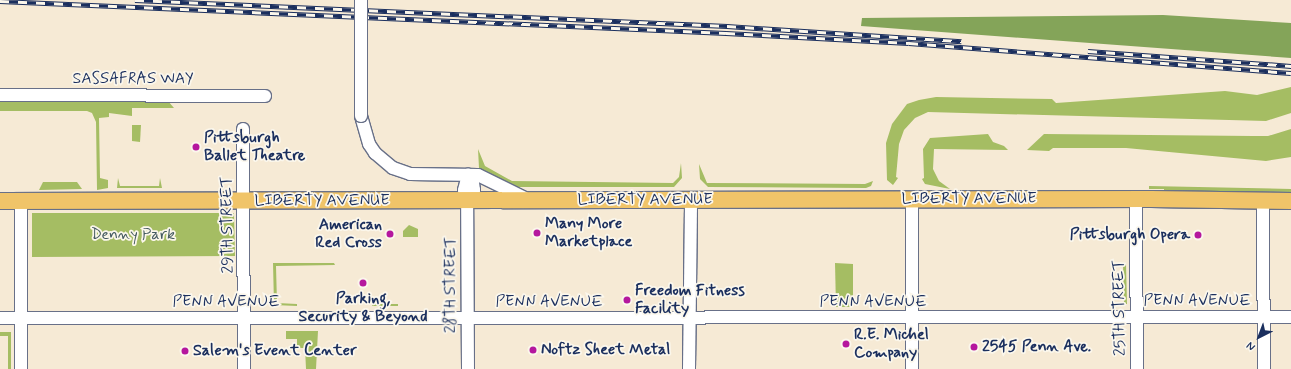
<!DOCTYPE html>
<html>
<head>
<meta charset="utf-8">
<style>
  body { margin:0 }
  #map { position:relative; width:1291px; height:369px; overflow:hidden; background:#f6ead5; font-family:Mynerve,sans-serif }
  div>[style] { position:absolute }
  .green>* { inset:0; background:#a5bd63 }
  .forest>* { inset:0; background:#84a459 }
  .roads { filter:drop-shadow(1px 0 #687088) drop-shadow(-1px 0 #687088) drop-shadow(0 1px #687088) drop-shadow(0 -1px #687088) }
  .minor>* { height:12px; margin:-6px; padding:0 6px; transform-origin:6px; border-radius:6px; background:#fff }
  .major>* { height:16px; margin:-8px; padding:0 8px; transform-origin:8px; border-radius:8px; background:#f0c469 }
  .rail>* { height:4.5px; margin-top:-2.25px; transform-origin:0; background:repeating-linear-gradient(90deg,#fbf7ec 0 9px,#1b2f5e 0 18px); box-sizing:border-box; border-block:1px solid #1b2f5e }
  .bridges { filter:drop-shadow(1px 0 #687088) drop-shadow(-1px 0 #687088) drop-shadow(0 1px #687088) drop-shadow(0 -1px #687088) }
  .minor-bridge>* { height:12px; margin:-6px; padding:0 6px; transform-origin:6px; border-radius:6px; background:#fff }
  .dots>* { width:11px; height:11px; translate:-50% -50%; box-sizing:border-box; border:2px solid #fbf7ec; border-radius:50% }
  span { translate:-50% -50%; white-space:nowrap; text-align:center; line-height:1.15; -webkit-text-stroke:3.5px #fbf7ec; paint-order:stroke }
  .street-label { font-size:16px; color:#1b2f5e }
  .poi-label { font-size:16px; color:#1b2f5e; font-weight:700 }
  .left { translate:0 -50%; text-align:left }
  .right { translate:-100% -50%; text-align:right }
  .park-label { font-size:16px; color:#445a60 }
  .north { position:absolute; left:1239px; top:317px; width:40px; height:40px; -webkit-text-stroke:3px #fbf7ec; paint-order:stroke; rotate:222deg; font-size:11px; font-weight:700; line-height:16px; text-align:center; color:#1b2f5e }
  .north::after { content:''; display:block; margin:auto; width:14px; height:18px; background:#1b2f5e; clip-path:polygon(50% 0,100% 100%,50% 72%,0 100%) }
</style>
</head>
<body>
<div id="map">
  <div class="green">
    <i style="clip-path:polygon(1291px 87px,1291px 113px,1266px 121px,928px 112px,915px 118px,904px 130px,899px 144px,896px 177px,898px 178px,893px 185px,887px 180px,886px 143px,892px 124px,907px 104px,919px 100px,936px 97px,1052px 99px,1056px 103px,1225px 91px,1257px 95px)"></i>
    <i style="clip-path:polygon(0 101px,168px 101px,174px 108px,132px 108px,132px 116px,109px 113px,109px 117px,99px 118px,100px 178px,108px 180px,108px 188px,97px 190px,96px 122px,92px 113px,87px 111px,0 111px)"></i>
    <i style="clip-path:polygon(132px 125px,141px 125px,140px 142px,132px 141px)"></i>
    <i style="clip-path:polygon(1291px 129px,1291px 157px,1266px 161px,1126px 148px,1053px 148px,1049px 151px,1027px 150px,1044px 134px,1253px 136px,1268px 136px)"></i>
    <i style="clip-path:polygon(988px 134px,993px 142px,1004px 146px,1008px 150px,934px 149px,933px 169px,939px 181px,950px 189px,925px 184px,922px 179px,924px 178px,923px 149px,930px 138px)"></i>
    <i style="clip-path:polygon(478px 149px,485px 166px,512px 181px,673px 183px,679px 177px,681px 163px,682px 178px,674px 187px,513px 187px,479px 168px)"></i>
    <i style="clip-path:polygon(699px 164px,707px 183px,865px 184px,873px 181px,871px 186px,866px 188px,708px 187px,700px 179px)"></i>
    <i style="clip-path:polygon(118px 178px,120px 186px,159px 186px,160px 178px,162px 188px,117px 188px)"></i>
    <i style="clip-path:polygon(43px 182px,77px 182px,82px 189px,39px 190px)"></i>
    <i style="clip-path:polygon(1149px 186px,1291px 189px,1291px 192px,1164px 191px,1164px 189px,1149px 189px)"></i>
    <i style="clip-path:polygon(32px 213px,234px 213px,235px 256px,32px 257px)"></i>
    <i style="clip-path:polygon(409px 225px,418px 229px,418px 237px,403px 237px,403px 231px)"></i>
    <i style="clip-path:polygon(273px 263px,334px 263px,335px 265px,276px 266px,277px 303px,297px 304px,297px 306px,274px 305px)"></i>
    <i style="clip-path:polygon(835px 263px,853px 264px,853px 307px,836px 307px)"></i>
    <i style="clip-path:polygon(1123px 264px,1126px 264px,1127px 304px,1124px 304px)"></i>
    <i style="clip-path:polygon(372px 304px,398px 304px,398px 306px,372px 306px)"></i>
    <i style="clip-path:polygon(286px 331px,318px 331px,316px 369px,306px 369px,305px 348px,297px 348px,297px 339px,286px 339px)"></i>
    <i style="clip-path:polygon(0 332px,11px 332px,11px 369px,8px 369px,8px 336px,0 336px)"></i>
  </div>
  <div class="forest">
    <i style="clip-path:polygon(1163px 15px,1291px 23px,1291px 58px,861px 26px,862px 18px)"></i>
  </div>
  <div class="roads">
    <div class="minor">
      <i style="left:0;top:95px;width:265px;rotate:0.2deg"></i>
      <i style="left:361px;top:116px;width:29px;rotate:74deg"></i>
      <i style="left:369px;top:144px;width:11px;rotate:56deg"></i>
      <i style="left:375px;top:153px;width:23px;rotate:40deg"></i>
      <i style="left:393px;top:168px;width:18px;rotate:19deg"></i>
      <i style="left:410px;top:174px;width:68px;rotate:0.8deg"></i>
      <i style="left:478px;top:175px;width:52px;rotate:26.1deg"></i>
      <i style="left:243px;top:129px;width:240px;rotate:89.8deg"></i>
      <i style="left:912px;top:199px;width:170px;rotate:90deg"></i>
      <i style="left:1136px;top:199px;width:170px;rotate:89.7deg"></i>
      <i style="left:21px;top:201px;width:168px;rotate:90deg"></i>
      <i style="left:1263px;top:201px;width:168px;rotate:89.7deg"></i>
      <i style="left:467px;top:202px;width:14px;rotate:-60deg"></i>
      <i style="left:474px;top:190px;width:7px;rotate:-98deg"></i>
      <i style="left:473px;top:183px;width:9px;rotate:-122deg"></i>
      <i style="left:0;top:318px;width:1291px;rotate:-0.04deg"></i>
      <i style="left:468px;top:369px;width:167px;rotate:-90.3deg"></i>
      <i style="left:467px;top:202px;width:12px;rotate:-104deg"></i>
      <i style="left:464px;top:190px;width:16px;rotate:-75deg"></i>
      <i style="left:689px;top:369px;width:169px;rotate:-89.3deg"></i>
    </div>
    <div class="major">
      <i style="left:0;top:201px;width:1151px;rotate:-0.1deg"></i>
      <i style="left:1151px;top:199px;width:140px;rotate:0.8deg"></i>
    </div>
  </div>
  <div class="rail">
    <i style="left:135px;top:0;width:593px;rotate:2.51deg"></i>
    <i style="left:727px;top:26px;width:235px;rotate:3.7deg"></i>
    <i style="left:0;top:1px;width:727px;rotate:2.52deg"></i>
    <i style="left:726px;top:33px;width:183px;rotate:3.1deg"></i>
    <i style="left:909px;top:43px;width:383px;rotate:4.5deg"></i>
    <i style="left:1088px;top:51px;width:204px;rotate:4.2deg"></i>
  </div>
  <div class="bridges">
    <div class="minor-bridge">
      <i style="left:361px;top:0;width:116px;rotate:90deg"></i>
    </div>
  </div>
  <div class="dots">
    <i style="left:196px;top:147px;background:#b5179e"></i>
    <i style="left:537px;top:233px;background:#b5179e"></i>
    <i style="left:390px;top:234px;background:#b5179e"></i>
    <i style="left:1198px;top:235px;background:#b5179e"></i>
    <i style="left:363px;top:283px;background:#b5179e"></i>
    <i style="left:627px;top:300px;background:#b5179e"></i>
    <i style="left:846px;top:344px;background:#b5179e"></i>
    <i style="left:974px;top:347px;background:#b5179e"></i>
    <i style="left:533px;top:350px;background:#b5179e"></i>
    <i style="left:185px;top:351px;background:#b5179e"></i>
  </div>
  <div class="street-label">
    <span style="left:133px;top:79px">SASSAFRAS WAY</span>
    <span style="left:969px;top:199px">LIBERTY AVENUE</span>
    <span style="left:645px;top:200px">LIBERTY AVENUE</span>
    <span style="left:322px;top:201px">LIBERTY AVENUE</span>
    <span style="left:228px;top:225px;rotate:-91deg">29TH STREET</span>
    <span style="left:451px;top:285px;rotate:-90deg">28TH STREET</span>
    <span style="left:1197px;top:301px">PENN AVENUE</span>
    <span style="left:226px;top:302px">PENN AVENUE</span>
    <span style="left:549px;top:302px">PENN AVENUE</span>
    <span style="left:873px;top:302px">PENN AVENUE</span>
    <span style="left:1120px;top:308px;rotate:-91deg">25TH STREET</span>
  </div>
  <div class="poi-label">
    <span class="left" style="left:204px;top:147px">Pittsburgh<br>Ballet Theatre</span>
    <span class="left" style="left:545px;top:233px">Many More<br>Marketplace</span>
    <span class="right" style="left:382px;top:234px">American<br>Red Cross</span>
    <span class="right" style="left:1190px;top:235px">Pittsburgh Opera</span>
    <span class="left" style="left:635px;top:300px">Freedom Fitness<br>Facility</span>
    <span style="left:363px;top:308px">Parking,<br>Security &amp; Beyond</span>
    <span class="left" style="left:854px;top:344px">R.E. Michel<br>Company</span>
    <span class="left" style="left:982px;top:347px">2545 Penn Ave.</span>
    <span class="left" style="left:541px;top:350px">Noftz Sheet Metal</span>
    <span class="left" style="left:193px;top:351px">Salem's Event Center</span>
  </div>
  <div class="park-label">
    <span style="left:133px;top:235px">Denny Park</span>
  </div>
  <div class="north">N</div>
</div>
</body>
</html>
